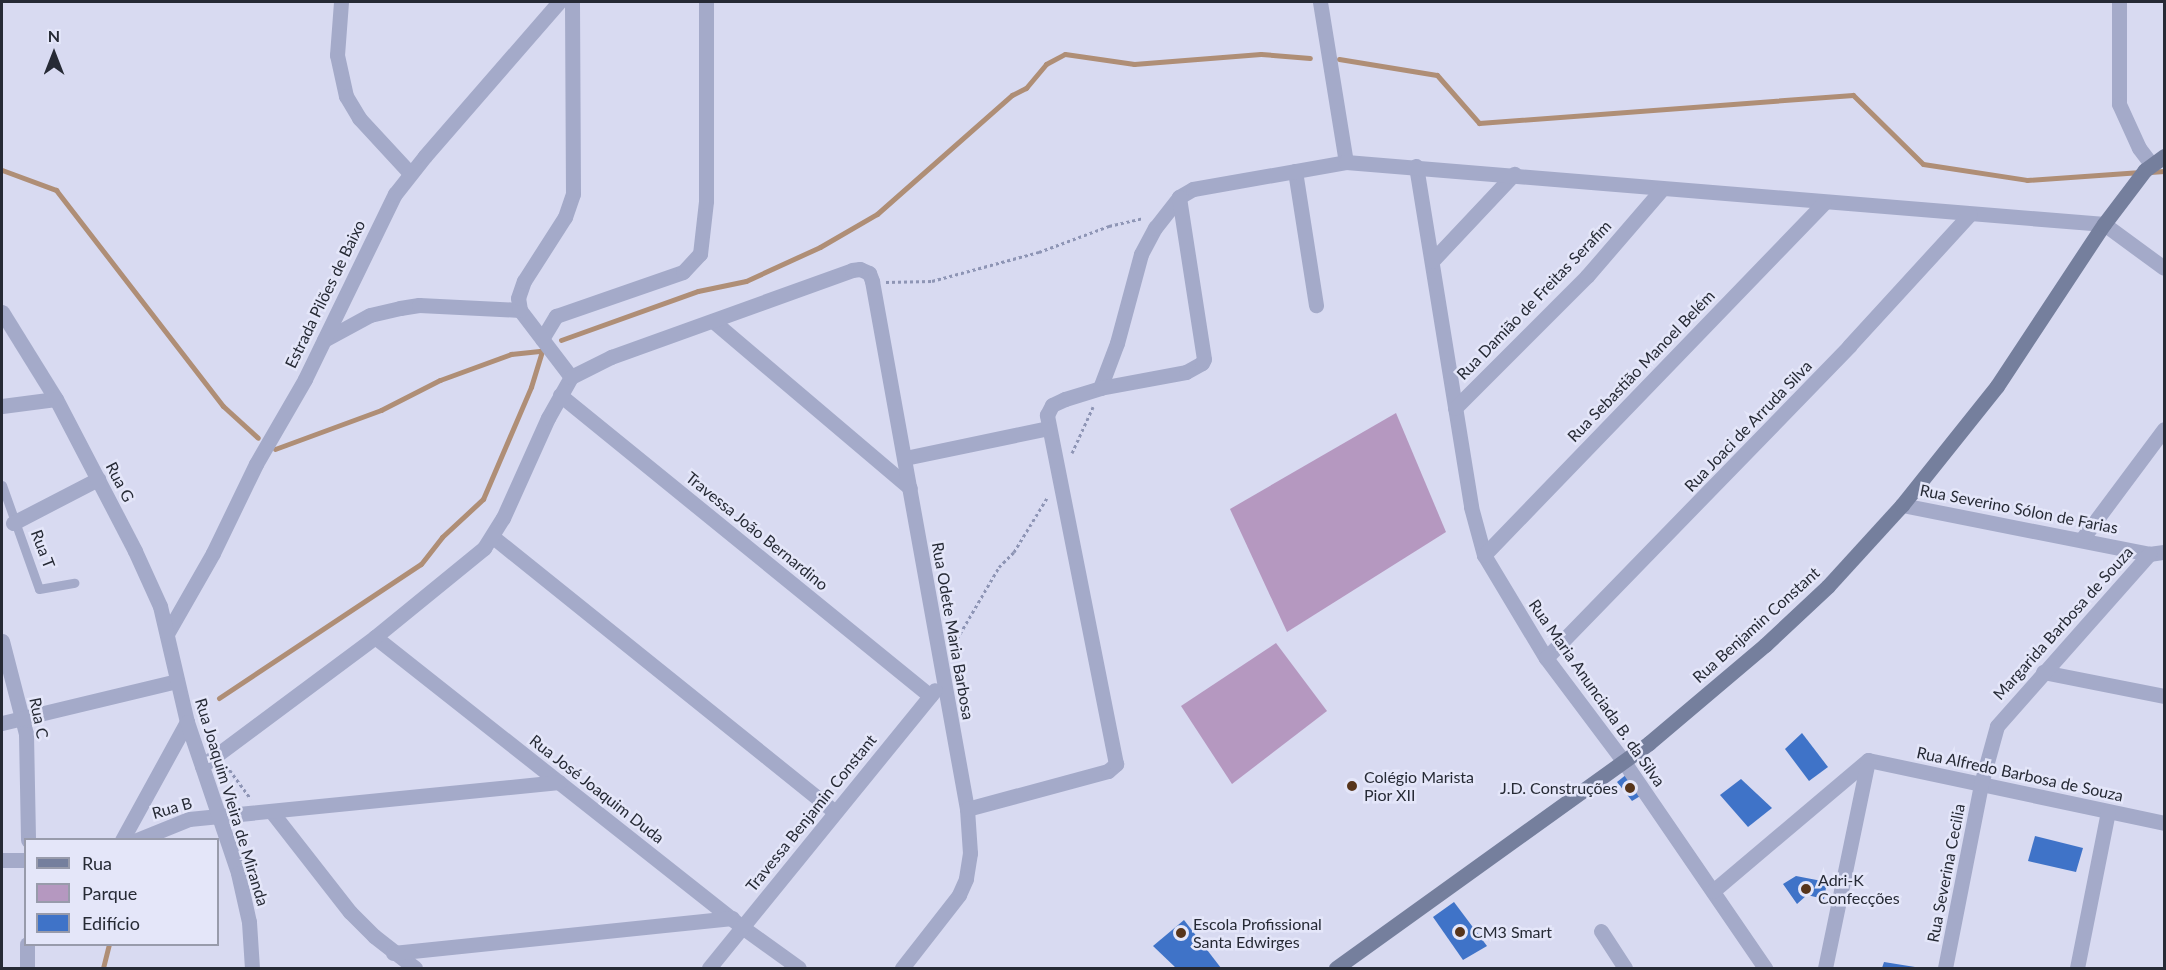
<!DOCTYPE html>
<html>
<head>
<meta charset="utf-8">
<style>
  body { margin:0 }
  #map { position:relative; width:2166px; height:970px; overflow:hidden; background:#d8daf1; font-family:Lato,sans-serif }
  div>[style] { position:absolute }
  .green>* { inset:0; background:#b598c0 }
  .stream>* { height:5px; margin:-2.5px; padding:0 2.5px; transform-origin:2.5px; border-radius:2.5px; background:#af8e76 }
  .building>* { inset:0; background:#3f73c8 }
  .path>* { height:3px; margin-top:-1.5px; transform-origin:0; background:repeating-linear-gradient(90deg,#8e95b5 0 3px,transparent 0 6px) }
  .service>* { height:9px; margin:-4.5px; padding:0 4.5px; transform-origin:4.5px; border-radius:4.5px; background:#a4aac9 }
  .minor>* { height:15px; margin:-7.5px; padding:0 7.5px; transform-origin:7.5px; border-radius:7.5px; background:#a4aac9 }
  .tertiary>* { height:15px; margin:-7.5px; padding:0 7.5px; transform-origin:7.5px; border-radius:7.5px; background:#a4aac9 }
  .secondary>* { height:15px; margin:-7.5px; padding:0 7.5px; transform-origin:7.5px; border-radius:7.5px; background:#757f9d }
  .dots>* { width:16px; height:16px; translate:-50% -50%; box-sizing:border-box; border:3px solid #e4e6f9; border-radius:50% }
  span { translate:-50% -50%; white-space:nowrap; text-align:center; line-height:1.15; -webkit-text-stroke:5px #e4e6f9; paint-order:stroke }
  .street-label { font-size:16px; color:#262a35 }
  .poi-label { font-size:16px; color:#262a35 }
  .left { translate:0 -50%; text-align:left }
  .right { translate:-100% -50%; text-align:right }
  .frame { position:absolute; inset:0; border:3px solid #262a35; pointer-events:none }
  .legend { position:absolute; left:24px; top:838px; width:195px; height:108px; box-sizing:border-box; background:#e4e6f9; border:2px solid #989bab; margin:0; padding:8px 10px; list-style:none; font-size:18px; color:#262a35 }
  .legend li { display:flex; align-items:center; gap:12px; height:30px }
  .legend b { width:30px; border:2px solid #989bab }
  .north { position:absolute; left:24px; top:24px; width:60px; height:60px; -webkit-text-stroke:4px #e4e6f9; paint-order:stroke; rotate:0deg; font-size:16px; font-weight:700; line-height:24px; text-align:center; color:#262a35 }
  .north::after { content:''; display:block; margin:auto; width:21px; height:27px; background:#262a35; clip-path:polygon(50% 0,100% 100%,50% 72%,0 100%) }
</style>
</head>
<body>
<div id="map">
  <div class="green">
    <i style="clip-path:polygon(1396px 413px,1446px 532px,1287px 632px,1230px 509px)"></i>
    <i style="clip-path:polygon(1276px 643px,1327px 711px,1232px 784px,1181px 706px)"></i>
  </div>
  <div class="stream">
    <i style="left:1339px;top:59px;width:99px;rotate:9.3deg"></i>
    <i style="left:1437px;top:75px;width:64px;rotate:48.8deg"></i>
    <i style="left:1479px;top:123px;width:375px;rotate:-4.3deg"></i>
    <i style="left:1853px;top:95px;width:98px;rotate:44.6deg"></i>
    <i style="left:1923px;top:164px;width:105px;rotate:8.7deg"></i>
    <i style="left:2027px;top:180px;width:114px;rotate:-4deg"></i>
    <i style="left:2px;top:170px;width:58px;rotate:20.3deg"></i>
    <i style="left:56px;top:190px;width:273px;rotate:52.3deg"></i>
    <i style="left:223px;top:406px;width:47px;rotate:42.4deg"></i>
    <i style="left:2150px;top:172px;width:14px;rotate:-4deg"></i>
    <i style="left:561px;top:340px;width:145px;rotate:-19.7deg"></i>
    <i style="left:698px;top:291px;width:49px;rotate:-11.8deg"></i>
    <i style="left:746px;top:281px;width:81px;rotate:-24.7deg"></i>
    <i style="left:820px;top:247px;width:66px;rotate:-30.1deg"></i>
    <i style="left:877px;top:214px;width:180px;rotate:-41.4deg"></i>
    <i style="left:1012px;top:95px;width:16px;rotate:-27deg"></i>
    <i style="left:1026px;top:88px;width:31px;rotate:-50deg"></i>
    <i style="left:1046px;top:64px;width:21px;rotate:-28deg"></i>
    <i style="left:1065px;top:54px;width:70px;rotate:8.2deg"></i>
    <i style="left:1134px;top:64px;width:127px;rotate:-4.5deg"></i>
    <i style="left:1261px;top:54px;width:49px;rotate:4.7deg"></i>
    <i style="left:275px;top:449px;width:113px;rotate:-20.2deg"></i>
    <i style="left:381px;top:410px;width:66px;rotate:-27deg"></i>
    <i style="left:440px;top:380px;width:76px;rotate:-20.1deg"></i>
    <i style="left:511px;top:354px;width:31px;rotate:-6deg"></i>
    <i style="left:219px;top:698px;width:242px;rotate:-33.6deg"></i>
    <i style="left:421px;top:564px;width:34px;rotate:-52deg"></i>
    <i style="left:442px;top:537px;width:56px;rotate:-42.8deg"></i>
    <i style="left:483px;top:499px;width:122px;rotate:-66.8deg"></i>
    <i style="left:531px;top:387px;width:38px;rotate:-73deg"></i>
    <i style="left:542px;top:351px;width:4px;rotate:-34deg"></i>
    <i style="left:103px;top:968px;width:25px;rotate:-76deg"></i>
  </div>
  <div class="building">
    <i style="clip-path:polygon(1802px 733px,1828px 767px,1809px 781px,1785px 749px)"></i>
    <i style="clip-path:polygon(1627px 774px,1642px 795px,1632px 801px,1617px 782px)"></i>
    <i style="clip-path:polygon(1741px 779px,1772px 808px,1748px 827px,1720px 795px)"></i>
    <i style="clip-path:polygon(2035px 836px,2083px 848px,2076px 872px,2028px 861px)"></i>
    <i style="clip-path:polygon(1796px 876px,1827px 882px,1824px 899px,1807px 895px,1797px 904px,1783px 884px)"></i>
    <i style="clip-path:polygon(1454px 902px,1487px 946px,1463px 960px,1433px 917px)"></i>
    <i style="clip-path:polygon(1184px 920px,1221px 968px,1176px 968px,1153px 946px)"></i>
    <i style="clip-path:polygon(1884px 962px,1915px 967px,1915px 968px,1882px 968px)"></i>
  </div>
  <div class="path">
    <i style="left:886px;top:282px;width:46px;rotate:-1.2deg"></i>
    <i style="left:932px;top:281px;width:111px;rotate:-15.2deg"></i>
    <i style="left:1039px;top:252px;width:75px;rotate:-20.4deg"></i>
    <i style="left:1109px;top:226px;width:35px;rotate:-13deg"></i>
    <i style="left:1072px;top:453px;width:51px;rotate:-65.5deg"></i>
    <i style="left:954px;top:644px;width:89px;rotate:-59.7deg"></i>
    <i style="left:999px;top:567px;width:21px;rotate:-45deg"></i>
    <i style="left:1014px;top:552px;width:63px;rotate:-58.6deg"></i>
    <i style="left:226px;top:765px;width:42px;rotate:53.7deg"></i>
  </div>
  <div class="service">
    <i style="left:2px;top:485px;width:110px;rotate:70.4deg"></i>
    <i style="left:39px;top:589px;width:36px;rotate:-10deg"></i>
  </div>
  <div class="minor">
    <i style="left:341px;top:2px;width:53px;rotate:94.3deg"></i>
    <i style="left:337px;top:55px;width:42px;rotate:77.6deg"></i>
    <i style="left:346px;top:96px;width:26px;rotate:59deg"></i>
    <i style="left:359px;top:118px;width:75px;rotate:47.2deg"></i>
    <i style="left:1320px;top:2px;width:162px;rotate:80.8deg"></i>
    <i style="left:2119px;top:2px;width:102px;rotate:90deg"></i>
    <i style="left:2119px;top:104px;width:48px;rotate:65.6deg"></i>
    <i style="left:2139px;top:148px;width:21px;rotate:53deg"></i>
    <i style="left:1416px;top:166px;width:345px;rotate:80.8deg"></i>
    <i style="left:1471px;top:507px;width:50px;rotate:74.8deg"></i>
    <i style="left:1484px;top:555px;width:120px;rotate:59deg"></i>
    <i style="left:1546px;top:658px;width:130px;rotate:53.1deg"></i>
    <i style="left:1624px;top:762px;width:250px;rotate:55.6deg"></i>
    <i style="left:1295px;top:171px;width:136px;rotate:81.1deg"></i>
    <i style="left:1432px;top:261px;width:120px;rotate:-46.7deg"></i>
    <i style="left:713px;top:321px;width:258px;rotate:40.3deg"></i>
    <i style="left:542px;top:339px;width:27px;rotate:-59deg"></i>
    <i style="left:556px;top:316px;width:134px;rotate:-19.1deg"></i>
    <i style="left:683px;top:272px;width:25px;rotate:-47deg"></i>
    <i style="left:700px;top:254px;width:53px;rotate:-83.5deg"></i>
    <i style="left:706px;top:201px;width:199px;rotate:-90deg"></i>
    <i style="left:324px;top:340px;width:52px;rotate:-28.5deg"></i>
    <i style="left:370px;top:315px;width:31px;rotate:-13deg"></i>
    <i style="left:400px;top:308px;width:19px;rotate:-9deg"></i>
    <i style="left:419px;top:305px;width:101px;rotate:2.8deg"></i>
    <i style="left:571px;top:377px;width:84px;rotate:-127.3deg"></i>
    <i style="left:520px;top:310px;width:12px;rotate:-99deg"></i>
    <i style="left:518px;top:298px;width:18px;rotate:-71deg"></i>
    <i style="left:524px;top:281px;width:76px;rotate:-57.4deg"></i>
    <i style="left:565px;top:217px;width:24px;rotate:-71deg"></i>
    <i style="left:573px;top:194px;width:192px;rotate:-90.3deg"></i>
    <i style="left:1100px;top:388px;width:48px;rotate:-69.3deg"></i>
    <i style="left:1117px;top:343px;width:92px;rotate:-74.9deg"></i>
    <i style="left:1141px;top:254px;width:30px;rotate:-62deg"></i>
    <i style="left:1155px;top:228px;width:39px;rotate:-52deg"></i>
    <i style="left:1179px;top:197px;width:16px;rotate:-30deg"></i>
    <i style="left:1193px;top:189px;width:155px;rotate:-10deg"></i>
    <i style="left:1346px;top:162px;width:761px;rotate:4.68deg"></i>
    <i style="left:2104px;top:224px;width:74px;rotate:36.3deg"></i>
    <i style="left:560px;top:395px;width:477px;rotate:39.1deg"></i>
    <i style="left:2px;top:406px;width:54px;rotate:-7.4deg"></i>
    <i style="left:1455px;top:408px;width:187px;rotate:-45deg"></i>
    <i style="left:1587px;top:276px;width:115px;rotate:-49.2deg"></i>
    <i style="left:905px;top:458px;width:146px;rotate:-11.8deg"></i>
    <i style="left:1902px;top:505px;width:252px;rotate:11.2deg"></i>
    <i style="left:2149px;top:554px;width:15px;rotate:-8deg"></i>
    <i style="left:13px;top:523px;width:96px;rotate:-27.4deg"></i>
    <i style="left:493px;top:537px;width:437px;rotate:38.8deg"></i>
    <i style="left:2082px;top:539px;width:137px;rotate:-53.3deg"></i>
    <i style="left:1484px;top:555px;width:489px;rotate:-46deg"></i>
    <i style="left:168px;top:632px;width:91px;rotate:-60.3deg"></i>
    <i style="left:213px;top:553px;width:99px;rotate:-64.2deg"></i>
    <i style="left:256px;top:464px;width:98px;rotate:-60deg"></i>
    <i style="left:305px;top:379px;width:206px;rotate:-64.1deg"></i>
    <i style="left:395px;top:194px;width:48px;rotate:-51.7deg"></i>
    <i style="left:425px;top:156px;width:204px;rotate:-49deg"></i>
    <i style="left:375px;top:637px;width:468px;rotate:38.3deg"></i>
    <i style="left:742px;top:927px;width:70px;rotate:35.7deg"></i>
    <i style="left:2px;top:641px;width:96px;rotate:75.5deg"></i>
    <i style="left:26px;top:734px;width:106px;rotate:88.9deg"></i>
    <i style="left:1546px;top:658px;width:435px;rotate:-45.8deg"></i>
    <i style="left:1849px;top:346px;width:179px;rotate:-47.5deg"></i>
    <i style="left:2043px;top:672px;width:123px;rotate:11.2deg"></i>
    <i style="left:2px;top:723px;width:180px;rotate:-13.5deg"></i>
    <i style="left:1868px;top:760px;width:303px;rotate:12deg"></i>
    <i style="left:202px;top:766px;width:216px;rotate:-36.7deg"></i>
    <i style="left:375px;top:637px;width:141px;rotate:-39.2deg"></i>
    <i style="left:484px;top:548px;width:36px;rotate:-58deg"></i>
    <i style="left:503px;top:518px;width:110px;rotate:-65.8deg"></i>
    <i style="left:548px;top:418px;width:47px;rotate:-60.7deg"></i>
    <i style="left:571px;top:377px;width:45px;rotate:-26.6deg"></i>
    <i style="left:611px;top:357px;width:256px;rotate:-19.8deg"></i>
    <i style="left:852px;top:270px;width:8px;rotate:-7deg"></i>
    <i style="left:860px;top:269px;width:10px;rotate:24deg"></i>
    <i style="left:869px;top:273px;width:9px;rotate:69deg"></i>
    <i style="left:872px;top:281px;width:536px;rotate:79.8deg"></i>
    <i style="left:967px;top:809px;width:44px;rotate:86.1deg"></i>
    <i style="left:970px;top:853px;width:26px;rotate:99deg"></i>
    <i style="left:966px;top:879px;width:17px;rotate:114deg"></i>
    <i style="left:959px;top:895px;width:93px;rotate:128deg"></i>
    <i style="left:967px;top:809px;width:146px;rotate:-15.1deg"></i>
    <i style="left:1108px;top:771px;width:11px;rotate:-41deg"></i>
    <i style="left:1116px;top:764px;width:356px;rotate:-101.2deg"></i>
    <i style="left:1047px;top:415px;width:11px;rotate:-63deg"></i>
    <i style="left:1052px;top:405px;width:14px;rotate:-25deg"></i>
    <i style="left:1065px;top:399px;width:37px;rotate:-17deg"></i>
    <i style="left:1100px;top:388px;width:87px;rotate:-10.5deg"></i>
    <i style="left:1186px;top:372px;width:18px;rotate:-29deg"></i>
    <i style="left:1202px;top:363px;width:4px;rotate:-63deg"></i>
    <i style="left:1204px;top:359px;width:164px;rotate:-98.8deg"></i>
    <i style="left:271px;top:811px;width:128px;rotate:52deg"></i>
    <i style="left:350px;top:912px;width:34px;rotate:45deg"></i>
    <i style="left:374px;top:936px;width:52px;rotate:38deg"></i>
    <i style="left:122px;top:840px;width:135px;rotate:-61.2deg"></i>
    <i style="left:137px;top:840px;width:56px;rotate:-22deg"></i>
    <i style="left:189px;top:819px;width:372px;rotate:-5.7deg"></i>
    <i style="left:2px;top:860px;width:24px"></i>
    <i style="left:1713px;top:891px;width:203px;rotate:-40.2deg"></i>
    <i style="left:1601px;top:931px;width:44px;rotate:57deg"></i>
    <i style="left:393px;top:953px;width:341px;rotate:-5.9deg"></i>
    <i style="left:27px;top:968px;width:24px;rotate:-90deg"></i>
    <i style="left:709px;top:968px;width:358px;rotate:-50.9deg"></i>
    <i style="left:1825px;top:968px;width:212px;rotate:-78.3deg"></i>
    <i style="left:1945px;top:968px;width:187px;rotate:-78.9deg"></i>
    <i style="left:1981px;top:784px;width:60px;rotate:-74.6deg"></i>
    <i style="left:1997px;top:726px;width:230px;rotate:-48.5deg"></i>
    <i style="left:2077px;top:968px;width:159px;rotate:-78.8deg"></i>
  </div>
  <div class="tertiary">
    <i style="left:2px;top:312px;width:102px;rotate:58.2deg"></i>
    <i style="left:56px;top:399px;width:171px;rotate:62.5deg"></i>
    <i style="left:135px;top:551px;width:60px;rotate:65.6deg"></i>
    <i style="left:160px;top:606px;width:119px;rotate:76.9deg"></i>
    <i style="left:187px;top:722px;width:159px;rotate:71.3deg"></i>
    <i style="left:238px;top:873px;width:50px;rotate:77.3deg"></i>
    <i style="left:249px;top:922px;width:46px;rotate:86.3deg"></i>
  </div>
  <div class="secondary">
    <i style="left:1336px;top:968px;width:385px;rotate:-35.7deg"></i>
    <i style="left:1649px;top:743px;width:152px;rotate:-40.2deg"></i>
    <i style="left:1765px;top:645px;width:86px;rotate:-43.1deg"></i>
    <i style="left:1828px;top:586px;width:110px;rotate:-47.6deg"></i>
    <i style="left:1902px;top:505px;width:152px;rotate:-51.4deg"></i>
    <i style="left:1997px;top:386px;width:194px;rotate:-56.6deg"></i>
    <i style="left:2104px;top:224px;width:68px;rotate:-52.8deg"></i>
    <i style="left:2145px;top:170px;width:24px;rotate:-36deg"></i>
  </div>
  <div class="dots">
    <i style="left:1352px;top:786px;background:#57351b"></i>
    <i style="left:1630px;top:788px;background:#57351b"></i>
    <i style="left:1806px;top:889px;background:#57351b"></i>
    <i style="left:1460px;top:932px;background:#57351b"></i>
    <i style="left:1181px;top:933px;background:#57351b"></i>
  </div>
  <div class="street-label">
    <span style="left:325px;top:294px;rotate:-64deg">Estrada Pilões de Baixo</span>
    <span style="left:1534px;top:300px;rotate:-46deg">Rua Damião de Freitas Serafim</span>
    <span style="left:1641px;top:366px;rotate:-46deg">Rua Sebastião Manoel Belém</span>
    <span style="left:1748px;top:426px;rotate:-46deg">Rua Joaci de Arruda Silva</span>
    <span style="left:120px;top:482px;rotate:63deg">Rua G</span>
    <span style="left:2019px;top:509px;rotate:11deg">Rua Severino Sólon de Farias</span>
    <span style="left:757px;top:531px;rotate:39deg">Travessa João Bernardino</span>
    <span style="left:43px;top:549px;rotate:69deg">Rua T</span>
    <span style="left:2063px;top:623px;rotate:-48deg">Margarida Barbosa de Souza</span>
    <span style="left:1756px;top:625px;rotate:-42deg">Rua Benjamin Constant</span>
    <span style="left:953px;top:631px;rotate:80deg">Rua Odete Maria Barbosa</span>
    <span style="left:1597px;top:693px;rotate:55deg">Rua Maria Anunciada B. da Silva</span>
    <span style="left:39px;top:718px;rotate:79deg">Rua C</span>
    <span style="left:2020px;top:774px;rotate:12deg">Rua Alfredo Barbosa de Souza</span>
    <span style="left:597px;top:789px;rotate:38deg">Rua José Joaquim Duda</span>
    <span style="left:232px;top:802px;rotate:73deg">Rua Joaquim Vieira de Miranda</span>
    <span style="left:172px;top:808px;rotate:-16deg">Rua B</span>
    <span style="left:811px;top:813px;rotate:-51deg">Travessa Benjamin Constant</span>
    <span style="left:1946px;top:873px;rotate:-79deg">Rua Severina Cecilia</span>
  </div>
  <div class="poi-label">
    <span class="left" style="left:1364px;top:786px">Colégio Marista<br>Pior XII</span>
    <span class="right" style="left:1618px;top:788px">J.D. Construções</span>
    <span class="left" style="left:1818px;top:889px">Adri-K<br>Confecções</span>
    <span class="left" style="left:1193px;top:933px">Escola Profissional<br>Santa Edwirges</span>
    <span class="left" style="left:1472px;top:932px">CM3 Smart</span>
  </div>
  <div class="frame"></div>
  <ul class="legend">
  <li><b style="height:8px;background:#757f9d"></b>Rua</li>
  <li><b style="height:16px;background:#b598c0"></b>Parque</li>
  <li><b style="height:16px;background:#3f73c8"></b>Edifício</li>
  </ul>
  <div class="north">N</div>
</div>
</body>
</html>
